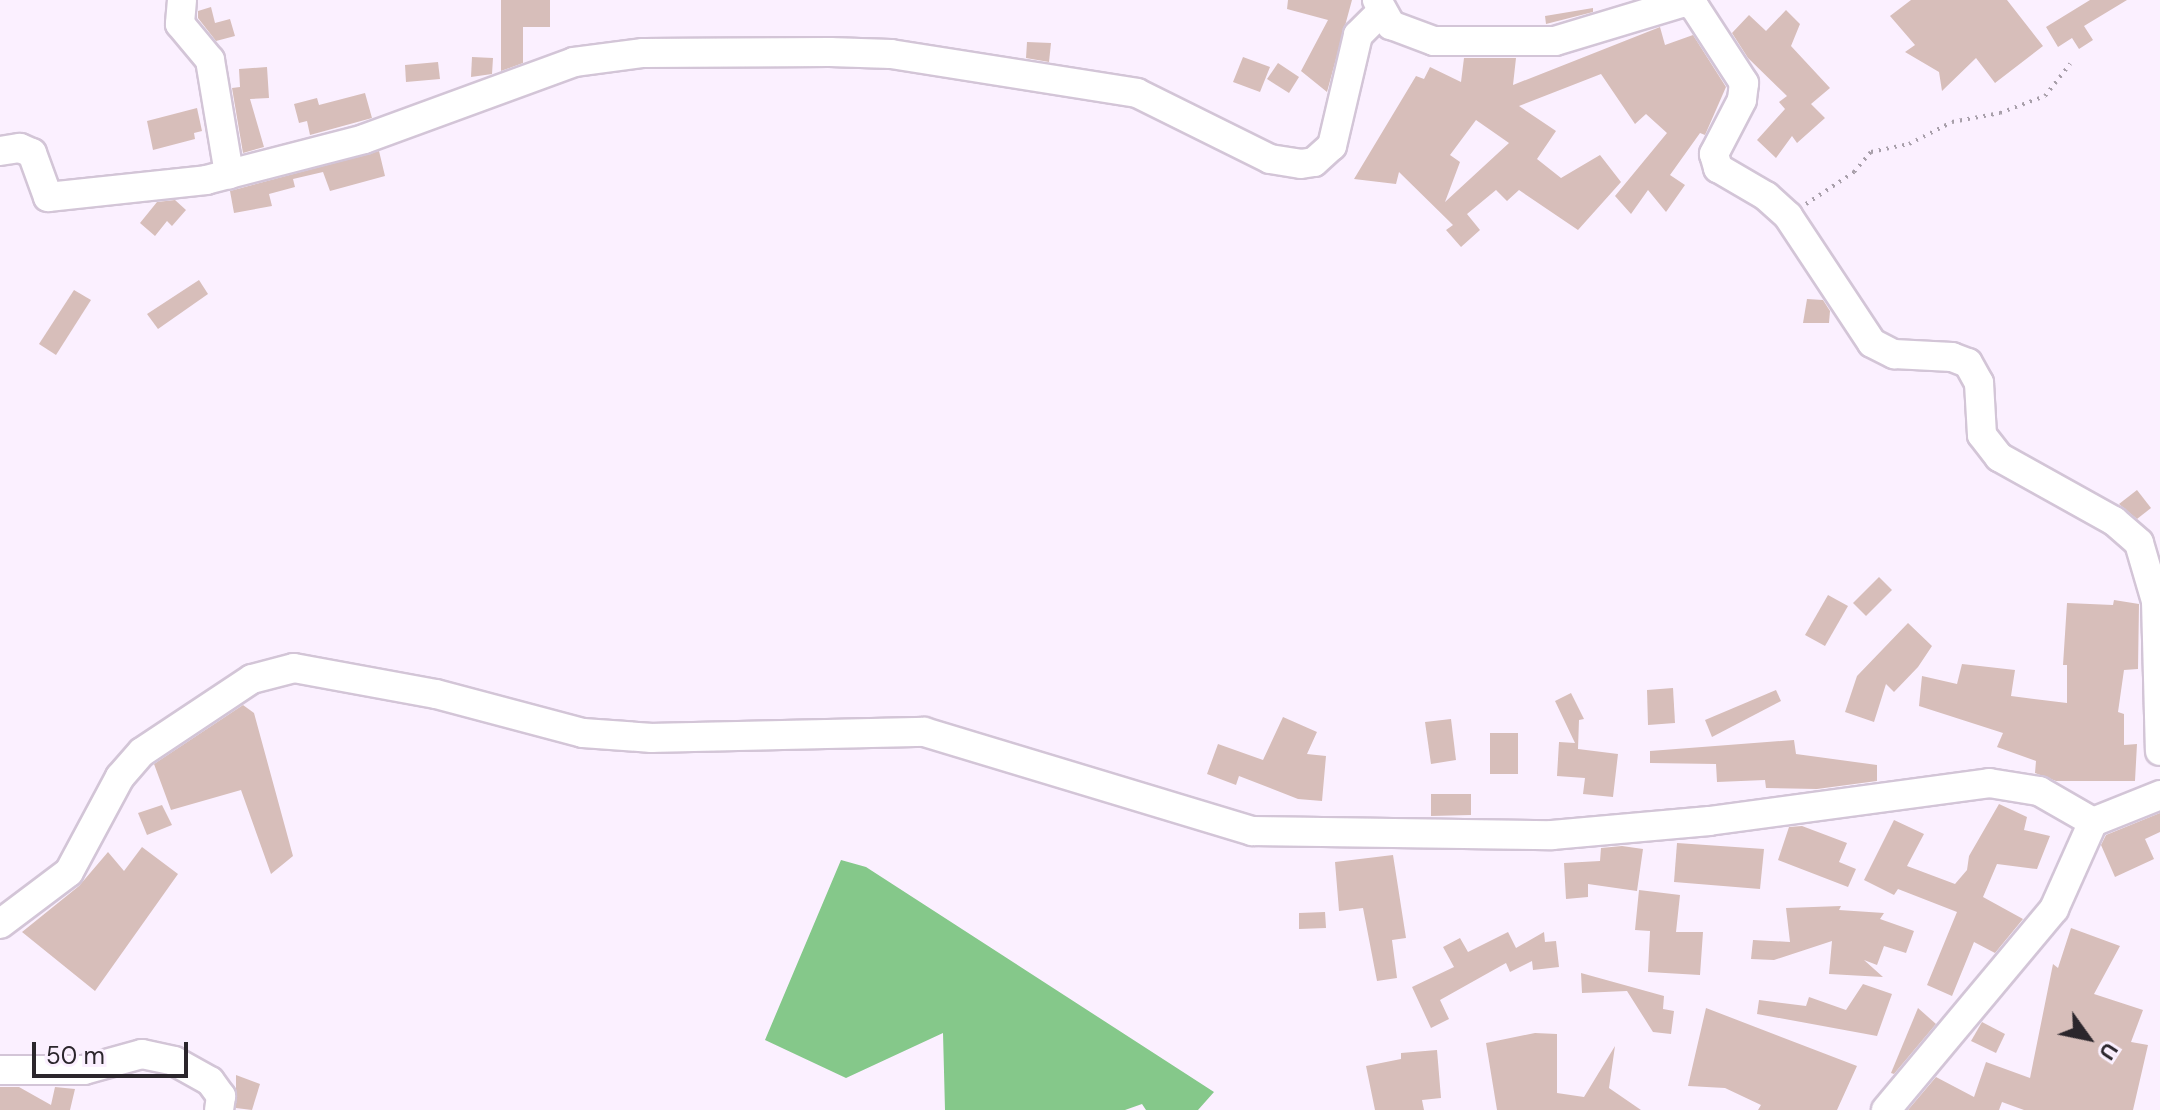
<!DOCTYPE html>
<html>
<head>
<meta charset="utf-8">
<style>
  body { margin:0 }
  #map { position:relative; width:2160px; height:1110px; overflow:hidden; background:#fbf0ff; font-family:"DM Sans",sans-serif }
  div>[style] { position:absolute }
  .forest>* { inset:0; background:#85c88a }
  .building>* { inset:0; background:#d7beba }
  .path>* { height:4px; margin-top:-2px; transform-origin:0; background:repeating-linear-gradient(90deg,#a89faa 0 2px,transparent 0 8px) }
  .roads { filter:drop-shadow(2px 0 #d3c5d7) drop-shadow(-2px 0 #d3c5d7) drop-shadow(0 2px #d3c5d7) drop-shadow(0 -2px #d3c5d7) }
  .minor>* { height:28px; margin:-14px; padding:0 14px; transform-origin:14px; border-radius:14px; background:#fff }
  span { translate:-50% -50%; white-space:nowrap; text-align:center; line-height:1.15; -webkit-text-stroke:6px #fbf0ff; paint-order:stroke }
  .north { position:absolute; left:2048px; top:998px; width:80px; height:80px; -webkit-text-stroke:6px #fbf0ff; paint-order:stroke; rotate:123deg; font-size:22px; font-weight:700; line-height:32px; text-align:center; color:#2b262c }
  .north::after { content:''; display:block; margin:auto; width:28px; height:36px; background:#2b262c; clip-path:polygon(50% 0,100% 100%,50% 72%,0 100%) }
  .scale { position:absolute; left:32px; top:1042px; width:156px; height:36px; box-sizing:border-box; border:4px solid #2b262c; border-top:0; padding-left:10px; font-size:24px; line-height:28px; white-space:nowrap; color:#2b262c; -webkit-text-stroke:6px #fbf0ff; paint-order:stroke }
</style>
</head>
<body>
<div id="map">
  <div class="forest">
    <i style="clip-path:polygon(841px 860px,866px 867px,1214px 1092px,1198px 1110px,1146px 1110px,1142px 1104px,1125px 1110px,945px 1110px,943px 1033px,846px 1078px,765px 1040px)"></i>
  </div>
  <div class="building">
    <i style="clip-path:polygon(501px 0,550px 0,550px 27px,523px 27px,523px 63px,501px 71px)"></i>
    <i style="clip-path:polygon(1288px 0,1352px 0,1327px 92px,1301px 71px,1328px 20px,1287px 9px)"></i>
    <i style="clip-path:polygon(1911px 0,2007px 0,2043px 46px,1995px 83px,1976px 58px,1942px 91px,1939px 72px,1905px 52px,1915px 45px,1890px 16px)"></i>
    <i style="clip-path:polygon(2090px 0,2127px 0,2084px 26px,2093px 40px,2079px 49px,2072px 38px,2058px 47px,2046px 27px)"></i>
    <i style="clip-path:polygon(211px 7px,215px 23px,230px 19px,235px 36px,216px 41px,198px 18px,198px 11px)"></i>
    <i style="clip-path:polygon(1593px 8px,1593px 12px,1546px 24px,1545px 16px)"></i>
    <i style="clip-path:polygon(1786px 10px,1800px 24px,1791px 46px,1830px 88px,1811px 104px,1825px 118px,1797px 143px,1792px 136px,1776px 158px,1757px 140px,1785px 109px,1779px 102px,1787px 96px,1748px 58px,1732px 33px,1749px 15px,1766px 31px)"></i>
    <i style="clip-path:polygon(evenodd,1660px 27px,1665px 45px,1693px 35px,1726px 87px,1705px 135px,1700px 133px,1670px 175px,1685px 185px,1666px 212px,1648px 190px,1631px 214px,1615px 196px,1667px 133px,1646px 114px,1635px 124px,1601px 74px,1519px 106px,1556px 131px,1537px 159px,1561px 178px,1600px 155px,1621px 182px,1578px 230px,1519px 190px,1507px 201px,1496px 190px,1467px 214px,1480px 230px,1461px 247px,1446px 230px,1453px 225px,1399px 172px,1396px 184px,1354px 179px,1416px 76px,1424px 79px,1430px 67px,1461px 82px,1464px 58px,1516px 58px,1513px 85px,1660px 27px,1476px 120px,1509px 143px,1445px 202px,1460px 162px,1450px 155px,1476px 120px)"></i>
    <i style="clip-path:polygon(1027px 42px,1051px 43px,1049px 62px,1026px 58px)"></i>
    <i style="clip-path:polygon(472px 57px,493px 58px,492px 74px,471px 77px)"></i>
    <i style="clip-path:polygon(1243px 57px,1270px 67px,1260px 92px,1233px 82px)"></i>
    <i style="clip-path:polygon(438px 62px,440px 79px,406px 82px,405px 65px)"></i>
    <i style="clip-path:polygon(1278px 63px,1299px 77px,1289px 93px,1267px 79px)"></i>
    <i style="clip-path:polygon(267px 67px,269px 98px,250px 99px,264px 147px,243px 153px,232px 88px,240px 87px,239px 69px)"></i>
    <i style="clip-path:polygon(365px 93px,372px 118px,310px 135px,307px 121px,299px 123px,294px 104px,317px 98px,319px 105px)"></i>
    <i style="clip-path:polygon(197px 108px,202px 131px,194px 133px,195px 139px,153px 150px,147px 121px)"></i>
    <i style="clip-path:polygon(379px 151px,385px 176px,330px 191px,323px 172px,293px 179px,295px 187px,269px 194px,272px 206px,234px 213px,230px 191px)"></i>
    <i style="clip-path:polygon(175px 200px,186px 210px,172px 226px,167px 221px,155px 236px,140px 223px,157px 202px)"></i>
    <i style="clip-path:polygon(199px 280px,208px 294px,158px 329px,147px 314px)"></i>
    <i style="clip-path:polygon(74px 290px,91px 300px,56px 355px,39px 344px)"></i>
    <i style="clip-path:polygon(1807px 299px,1823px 300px,1830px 311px,1829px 323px,1803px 323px)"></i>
    <i style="clip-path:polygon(2137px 490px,2151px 508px,2137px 519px,2119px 504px)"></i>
    <i style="clip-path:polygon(1879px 577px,1892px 590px,1866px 616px,1853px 603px)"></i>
    <i style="clip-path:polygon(1828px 595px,1848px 606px,1825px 646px,1805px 635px)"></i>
    <i style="clip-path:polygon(2114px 600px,2139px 604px,2138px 669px,2124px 670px,2118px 712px,2124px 714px,2124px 745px,2137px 744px,2135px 781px,2056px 781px,2035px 773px,2036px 761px,1997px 747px,2003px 733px,1919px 706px,1922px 676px,1957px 684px,1962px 664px,2015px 670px,2011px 696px,2067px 703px,2067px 665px,2063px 665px,2067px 603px,2113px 605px)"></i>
    <i style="clip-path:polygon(1908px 623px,1932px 646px,1918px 667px,1894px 692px,1886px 684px,1874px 722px,1845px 712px,1857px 676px)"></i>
    <i style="clip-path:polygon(1673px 688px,1675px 723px,1648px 725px,1647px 690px)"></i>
    <i style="clip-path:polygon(1776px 690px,1781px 701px,1712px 737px,1705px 720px)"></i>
    <i style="clip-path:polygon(1571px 693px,1584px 719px,1579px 720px,1578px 749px,1618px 754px,1613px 797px,1583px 794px,1585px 778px,1557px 776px,1559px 742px,1575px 743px,1555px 701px)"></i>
    <i style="clip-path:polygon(243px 705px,254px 713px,293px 856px,271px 874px,241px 790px,171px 810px,154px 764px)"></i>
    <i style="clip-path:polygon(1283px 717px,1317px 732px,1307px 754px,1326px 756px,1322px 801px,1298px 799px,1239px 776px,1236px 785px,1207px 774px,1218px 744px,1263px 760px)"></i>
    <i style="clip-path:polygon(1451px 719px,1456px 760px,1431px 764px,1425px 722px)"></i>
    <i style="clip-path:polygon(1490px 733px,1518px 733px,1518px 774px,1490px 774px)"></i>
    <i style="clip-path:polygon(1794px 740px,1796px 754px,1877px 765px,1877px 781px,1817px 789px,1766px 788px,1765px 780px,1717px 782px,1716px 764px,1650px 763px,1650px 751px)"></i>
    <i style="clip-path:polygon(1431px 794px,1471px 794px,1471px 815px,1431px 816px)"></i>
    <i style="clip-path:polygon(1999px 804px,2027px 817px,2024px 830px,2050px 836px,2037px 869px,1997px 864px,1983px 897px,2023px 919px,1995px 953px,1974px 942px,1952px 996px,1927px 985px,1957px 912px,1898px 889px,1894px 895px,1864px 880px,1894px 820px,1924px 834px,1907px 866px,1955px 884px,1967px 870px,1969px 856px)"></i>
    <i style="clip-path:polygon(162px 805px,172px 825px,147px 835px,138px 813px)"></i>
    <i style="clip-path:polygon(2160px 813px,2160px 832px,2145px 839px,2154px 859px,2115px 877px,2101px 845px,2106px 835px)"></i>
    <i style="clip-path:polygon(1802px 826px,1847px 843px,1839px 862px,1856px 869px,1848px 887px,1778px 860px,1789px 827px)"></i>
    <i style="clip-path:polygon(1677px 843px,1764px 849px,1760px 889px,1674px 882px)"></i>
    <i style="clip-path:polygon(1622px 846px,1643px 849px,1637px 891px,1588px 884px,1588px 897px,1566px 899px,1564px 863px,1600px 861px,1601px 848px)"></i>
    <i style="clip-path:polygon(142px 847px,178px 874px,95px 991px,22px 932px,79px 886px,108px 852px,124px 871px)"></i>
    <i style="clip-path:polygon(1393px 855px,1406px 938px,1392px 940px,1397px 978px,1377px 981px,1363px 908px,1339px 911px,1335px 862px)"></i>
    <i style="clip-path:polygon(1639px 890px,1680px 895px,1676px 932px,1703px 932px,1700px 975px,1648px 972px,1650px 931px,1635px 930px)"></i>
    <i style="clip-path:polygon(1841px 906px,1839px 910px,1884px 913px,1880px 919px,1914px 931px,1906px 953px,1884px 946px,1877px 965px,1864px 960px,1883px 977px,1829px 974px,1832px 941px,1774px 960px,1751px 959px,1753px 940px,1790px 942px,1786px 908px)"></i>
    <i style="clip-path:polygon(1325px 912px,1326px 928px,1299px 929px,1299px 913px)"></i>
    <i style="clip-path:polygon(2071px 928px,2120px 946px,2094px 994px,2143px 1010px,2131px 1042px,2148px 1045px,2133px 1110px,2024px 1110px,2002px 1102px,1999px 1110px,1908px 1110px,1936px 1077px,1974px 1097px,1986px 1062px,2030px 1078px,2053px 964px,2058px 968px)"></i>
    <i style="clip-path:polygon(1508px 932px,1516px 948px,1544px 932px,1545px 942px,1556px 941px,1559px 967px,1533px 970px,1532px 961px,1510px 972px,1506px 963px,1440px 1000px,1449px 1019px,1431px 1028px,1412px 987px,1454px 967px,1443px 947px,1460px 938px,1468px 952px)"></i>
    <i style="clip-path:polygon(1581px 973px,1664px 996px,1663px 1009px,1674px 1011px,1671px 1034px,1653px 1032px,1627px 991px,1582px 993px)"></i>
    <i style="clip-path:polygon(1863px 984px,1892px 994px,1877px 1036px,1757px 1014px,1759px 1000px,1806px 1006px,1809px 997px,1846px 1010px)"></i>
    <i style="clip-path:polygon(1706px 1008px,1857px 1066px,1837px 1110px,1758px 1110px,1761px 1105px,1725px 1088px,1688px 1086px)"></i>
    <i style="clip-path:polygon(1918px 1008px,1936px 1024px,1894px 1074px,1891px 1073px)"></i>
    <i style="clip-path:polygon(1982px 1022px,2005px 1034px,1996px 1053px,1971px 1041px)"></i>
    <i style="clip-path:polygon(1535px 1033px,1557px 1034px,1557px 1093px,1584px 1097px,1615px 1046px,1609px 1088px,1641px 1110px,1497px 1110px,1486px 1043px)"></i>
    <i style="clip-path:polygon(1437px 1050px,1441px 1098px,1422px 1100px,1424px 1110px,1375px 1110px,1366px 1066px,1401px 1059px,1401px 1053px)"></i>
    <i style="clip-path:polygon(236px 1075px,260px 1084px,252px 1110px,236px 1108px)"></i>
    <i style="clip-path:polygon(0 1087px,19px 1087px,51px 1105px,55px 1087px,75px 1089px,70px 1110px,0 1110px)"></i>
  </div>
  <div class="path">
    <i style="left:1806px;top:204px;width:58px;rotate:-33.7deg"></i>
    <i style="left:1854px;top:172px;width:26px;rotate:-50deg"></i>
    <i style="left:1871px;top:152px;width:39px;rotate:-12deg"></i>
    <i style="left:1909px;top:144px;width:48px;rotate:-27.1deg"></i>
    <i style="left:1952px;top:122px;width:49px;rotate:-10.6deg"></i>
    <i style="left:2000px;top:113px;width:48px;rotate:-20.7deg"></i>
    <i style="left:2045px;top:96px;width:41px;rotate:-52deg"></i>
  </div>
  <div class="roads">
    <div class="minor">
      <i style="left:182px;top:0;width:24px;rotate:95deg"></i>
      <i style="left:180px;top:24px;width:47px;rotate:50.2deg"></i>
      <i style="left:210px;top:60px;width:116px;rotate:80.5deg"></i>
      <i style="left:1377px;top:0;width:29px;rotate:61deg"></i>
      <i style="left:1391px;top:25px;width:46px;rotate:20.4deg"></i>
      <i style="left:1434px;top:41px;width:121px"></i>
      <i style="left:1555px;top:41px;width:135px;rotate:-16.8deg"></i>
      <i style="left:1684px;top:2px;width:11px;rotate:22deg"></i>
      <i style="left:1694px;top:6px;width:92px;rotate:57deg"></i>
      <i style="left:1744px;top:83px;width:17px;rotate:97deg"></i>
      <i style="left:1742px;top:100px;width:61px;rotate:117.4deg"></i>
      <i style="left:1714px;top:154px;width:15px;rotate:74deg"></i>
      <i style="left:1718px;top:168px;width:56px;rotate:30.3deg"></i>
      <i style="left:1766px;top:196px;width:30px;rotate:42deg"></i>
      <i style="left:1788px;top:216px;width:152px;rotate:56.5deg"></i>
      <i style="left:1872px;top:343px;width:25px;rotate:27deg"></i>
      <i style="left:1894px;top:354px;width:58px;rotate:3deg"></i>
      <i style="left:1952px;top:357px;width:17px;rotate:21deg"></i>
      <i style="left:1968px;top:363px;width:23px;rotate:61deg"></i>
      <i style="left:1979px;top:383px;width:52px;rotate:86.7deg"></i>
      <i style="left:1982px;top:435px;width:28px;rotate:52deg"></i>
      <i style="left:1999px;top:457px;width:132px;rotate:29.1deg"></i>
      <i style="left:2114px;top:521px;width:33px;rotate:41deg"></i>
      <i style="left:2139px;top:543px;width:60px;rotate:73.7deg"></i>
      <i style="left:2156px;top:601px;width:150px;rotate:88.5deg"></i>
      <i style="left:0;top:151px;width:20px;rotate:-9deg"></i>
      <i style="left:20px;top:148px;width:13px;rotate:23deg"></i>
      <i style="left:32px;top:153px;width:47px;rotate:70deg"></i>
      <i style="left:48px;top:197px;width:159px;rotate:-6.1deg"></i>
      <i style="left:206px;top:180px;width:163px;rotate:-14.5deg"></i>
      <i style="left:364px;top:139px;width:224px;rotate:-20.1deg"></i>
      <i style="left:574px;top:62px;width:70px;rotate:-7.4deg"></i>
      <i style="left:643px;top:53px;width:187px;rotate:-0.3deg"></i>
      <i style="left:830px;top:52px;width:61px;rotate:1.9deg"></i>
      <i style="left:891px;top:54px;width:249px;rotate:9deg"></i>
      <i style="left:1137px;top:93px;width:148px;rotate:26.4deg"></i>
      <i style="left:1270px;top:159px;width:31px;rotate:9deg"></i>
      <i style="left:1301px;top:164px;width:13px;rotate:-9deg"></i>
      <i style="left:1314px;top:162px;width:24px;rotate:-42deg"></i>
      <i style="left:1332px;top:146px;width:114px;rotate:-76.8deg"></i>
      <i style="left:1358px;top:35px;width:31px;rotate:-45deg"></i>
      <i style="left:0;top:924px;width:86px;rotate:-37deg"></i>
      <i style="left:69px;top:872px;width:108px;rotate:-61.8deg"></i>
      <i style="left:120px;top:777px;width:33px;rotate:-49deg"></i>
      <i style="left:142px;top:752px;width:132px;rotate:-33.6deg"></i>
      <i style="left:252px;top:679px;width:43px;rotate:-14.7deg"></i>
      <i style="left:294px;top:668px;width:144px;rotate:10.4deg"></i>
      <i style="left:436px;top:694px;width:152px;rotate:14.9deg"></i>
      <i style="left:583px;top:733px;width:69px;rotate:4.1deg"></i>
      <i style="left:652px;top:738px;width:272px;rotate:-1.3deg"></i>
      <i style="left:924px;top:732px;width:343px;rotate:16.8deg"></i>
      <i style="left:1252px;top:831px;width:300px;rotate:0.8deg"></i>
      <i style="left:1552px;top:835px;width:158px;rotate:-5.1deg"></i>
      <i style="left:1709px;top:821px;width:283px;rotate:-7.7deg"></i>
      <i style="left:1989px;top:783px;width:51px;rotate:9.1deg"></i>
      <i style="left:2039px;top:791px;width:62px;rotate:29.9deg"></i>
      <i style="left:2093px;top:822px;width:72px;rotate:-21.9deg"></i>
      <i style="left:0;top:1070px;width:84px"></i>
      <i style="left:84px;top:1070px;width:60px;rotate:-15.4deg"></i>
      <i style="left:142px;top:1054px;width:33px;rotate:12deg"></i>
      <i style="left:174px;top:1061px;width:41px;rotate:29.1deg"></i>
      <i style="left:210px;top:1081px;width:19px;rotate:54deg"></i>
      <i style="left:221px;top:1096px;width:14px;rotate:98deg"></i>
      <i style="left:1886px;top:1110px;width:262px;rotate:-50.1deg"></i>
      <i style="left:2054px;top:909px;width:95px;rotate:-65.9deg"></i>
    </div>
  </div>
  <div class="north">U</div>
  <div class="scale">50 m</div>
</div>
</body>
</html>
